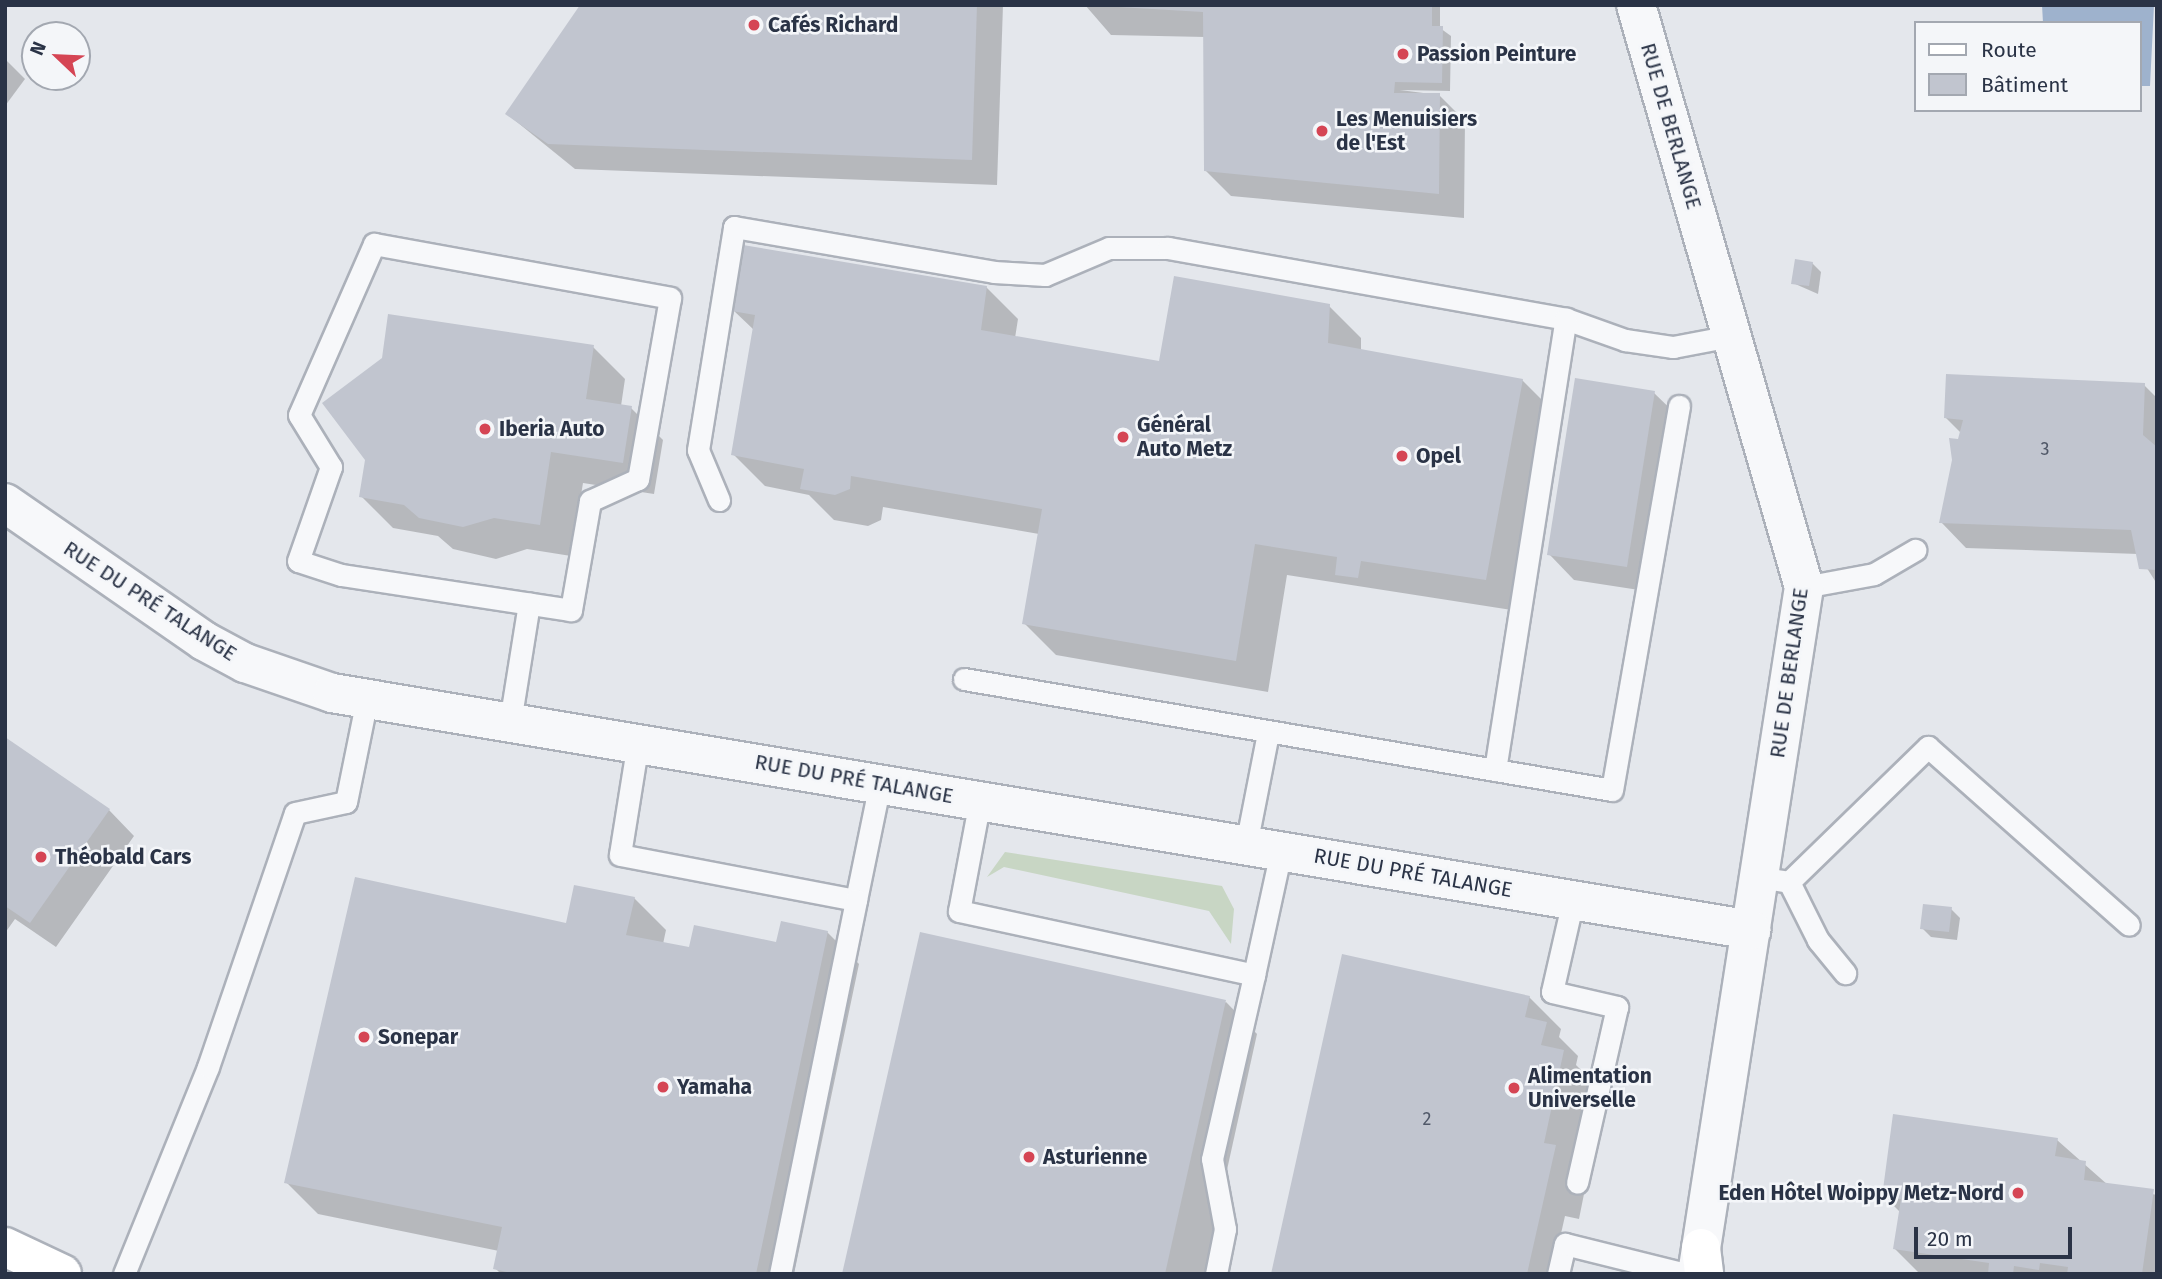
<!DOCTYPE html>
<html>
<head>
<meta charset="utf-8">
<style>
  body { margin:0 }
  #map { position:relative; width:2162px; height:1279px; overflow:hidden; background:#e4e7ec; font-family:"Fira Sans",sans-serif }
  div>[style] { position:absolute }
  .green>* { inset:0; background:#c8d6c4 }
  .water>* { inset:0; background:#9eb2cd }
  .shadow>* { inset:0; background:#0003 }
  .building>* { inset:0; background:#c1c5cf }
  .roads { filter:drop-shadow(2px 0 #acb1ba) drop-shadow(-2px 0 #acb1ba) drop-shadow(0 2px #acb1ba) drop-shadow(0 -2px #acb1ba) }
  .lane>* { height:21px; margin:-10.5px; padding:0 10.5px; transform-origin:10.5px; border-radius:10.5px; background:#f7f8fa }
  .street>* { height:38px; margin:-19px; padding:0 19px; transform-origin:19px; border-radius:19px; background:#f7f8fa }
  .primary>* { height:38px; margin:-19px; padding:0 19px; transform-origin:19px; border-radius:19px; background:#fff }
  .dots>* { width:19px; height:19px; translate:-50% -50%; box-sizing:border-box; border:4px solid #f4f6f9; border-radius:50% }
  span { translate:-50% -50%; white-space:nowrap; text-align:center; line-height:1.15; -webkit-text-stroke:5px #f4f6f9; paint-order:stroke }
  .number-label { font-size:18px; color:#505868 }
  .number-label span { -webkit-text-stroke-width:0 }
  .poi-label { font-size:21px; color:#2a3346; font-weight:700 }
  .left { translate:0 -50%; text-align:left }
  .right { translate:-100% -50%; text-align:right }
  .street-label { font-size:21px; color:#2a3346 }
  .frame { position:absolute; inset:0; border:7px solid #2a3346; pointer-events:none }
  .legend { position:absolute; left:1914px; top:21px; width:228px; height:91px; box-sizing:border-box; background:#f4f6f9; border:2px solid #a3a8b1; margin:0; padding:9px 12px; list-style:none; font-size:21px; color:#2a3346 }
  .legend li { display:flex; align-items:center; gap:14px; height:35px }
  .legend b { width:35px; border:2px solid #a3a8b1 }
  .north { position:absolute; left:21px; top:21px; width:70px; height:70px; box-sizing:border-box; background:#f4f6f9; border:2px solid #a3a8b1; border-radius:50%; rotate:293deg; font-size:19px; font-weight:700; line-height:28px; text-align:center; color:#2a3346 }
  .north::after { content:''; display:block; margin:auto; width:24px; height:32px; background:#d54554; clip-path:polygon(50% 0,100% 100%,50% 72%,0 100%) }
  .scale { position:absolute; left:1914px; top:1227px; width:158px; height:32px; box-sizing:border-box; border:4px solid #2a3346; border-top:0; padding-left:9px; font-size:21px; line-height:24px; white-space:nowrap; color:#2a3346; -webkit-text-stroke:5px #f4f6f9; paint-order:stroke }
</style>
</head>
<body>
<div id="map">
  <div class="green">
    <i style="clip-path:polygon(1005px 852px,1222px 886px,1234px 909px,1231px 944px,1209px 911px,1004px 867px,987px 877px)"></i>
  </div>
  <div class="water">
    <i style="clip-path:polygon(2042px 5px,2154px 5px,2150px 86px,2139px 86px,2139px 23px,2043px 23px)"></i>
  </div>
  <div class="shadow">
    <i style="clip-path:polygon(582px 5px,1003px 5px,997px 185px,575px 169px,507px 114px)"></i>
    <i style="clip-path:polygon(1085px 5px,1440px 5px,1440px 28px,1451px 36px,1450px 91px,1400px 90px,1439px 95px,1465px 121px,1464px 218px,1231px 196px,1205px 170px,1205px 37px,1111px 35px)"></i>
    <i style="clip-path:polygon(5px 59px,25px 79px,5px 106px)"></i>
    <i style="clip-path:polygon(1812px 263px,1821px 272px,1818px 294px,1793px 283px)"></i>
    <i style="clip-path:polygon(986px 287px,1018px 319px,1015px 338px,1161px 363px,1329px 306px,1361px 338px,1361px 351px,1522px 380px,1554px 412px,1518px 611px,1287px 575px,1268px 692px,1056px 655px,1024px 623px,1039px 534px,883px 507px,881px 520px,868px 526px,834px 520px,809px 495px,765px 486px,733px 454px,754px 330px,733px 310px)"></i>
    <i style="clip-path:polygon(593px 347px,625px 379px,621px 406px,631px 408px,663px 440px,654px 494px,583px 483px,571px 556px,527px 549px,496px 559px,453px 549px,438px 536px,393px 528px,361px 496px)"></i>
    <i style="clip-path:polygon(2144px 385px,2157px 398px,2157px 584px,2138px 554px,1966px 548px,1941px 522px,1962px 434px,1945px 417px)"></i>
    <i style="clip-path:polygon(1654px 393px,1680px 418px,1652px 592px,1574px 580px,1549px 554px)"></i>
    <i style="clip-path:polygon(5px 739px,109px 810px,134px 836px,56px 947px,15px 919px,5px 933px)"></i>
    <i style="clip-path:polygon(634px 898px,666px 930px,663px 944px,690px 950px,778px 944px,827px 932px,859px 964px,794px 1274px,501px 1274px,495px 1268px,499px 1251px,318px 1214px,286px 1182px,567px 925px)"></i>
    <i style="clip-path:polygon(1951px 909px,1960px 918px,1957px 940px,1931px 937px,1922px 928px)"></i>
    <i style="clip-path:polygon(1529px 997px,1561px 1029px,1559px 1037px,1578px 1056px,1576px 1065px,1595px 1084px,1587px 1179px,1579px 1219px,1565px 1216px,1553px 1269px,1558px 1274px,1273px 1274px)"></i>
    <i style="clip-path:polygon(1226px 1002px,1257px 1034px,1204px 1274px,844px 1274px)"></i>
    <i style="clip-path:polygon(2057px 1140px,2108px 1185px,2157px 1195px,2157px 1274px,1920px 1274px,1895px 1249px,1901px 1213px,1884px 1196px)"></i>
  </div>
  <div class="building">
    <i style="clip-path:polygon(580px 5px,977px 5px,972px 160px,548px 144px,505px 114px)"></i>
    <i style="clip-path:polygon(1084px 5px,1432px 5px,1432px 26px,1443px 26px,1442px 83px,1395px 82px,1394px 93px,1440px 93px,1439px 194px,1204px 171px,1203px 12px)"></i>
    <i style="clip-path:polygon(743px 245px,987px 286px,981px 330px,1159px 361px,1174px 276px,1330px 304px,1328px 343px,1523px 379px,1486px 580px,1361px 561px,1358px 578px,1335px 575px,1337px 557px,1255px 544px,1236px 661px,1022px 624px,1042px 509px,851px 476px,850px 489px,835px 495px,800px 489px,804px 469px,731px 455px,755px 315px,732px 311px)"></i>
    <i style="clip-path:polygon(1795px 259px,1813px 262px,1809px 286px,1791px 284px)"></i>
    <i style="clip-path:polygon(388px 314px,594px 345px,586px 399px,632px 406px,623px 463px,551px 452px,540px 525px,494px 518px,463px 527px,419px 518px,404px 505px,359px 497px,365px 460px,322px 403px,382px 358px)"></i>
    <i style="clip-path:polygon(1946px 374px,2145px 383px,2143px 435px,2157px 447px,2157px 570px,2139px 569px,2131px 530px,1939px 523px,1952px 460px,1949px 438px,1958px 439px,1963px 420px,1944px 418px)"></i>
    <i style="clip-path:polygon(1575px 378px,1655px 391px,1627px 567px,1547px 555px)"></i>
    <i style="clip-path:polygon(5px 737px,110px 809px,30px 923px,5px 906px)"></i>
    <i style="clip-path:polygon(355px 877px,566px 923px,574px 885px,635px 897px,626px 935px,689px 947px,694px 925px,776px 942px,781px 921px,828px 931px,756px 1274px,516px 1274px,493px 1269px,502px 1227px,284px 1183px)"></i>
    <i style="clip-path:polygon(1923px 904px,1952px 907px,1949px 932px,1920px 929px)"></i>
    <i style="clip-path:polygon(920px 932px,1226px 1000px,1165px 1274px,842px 1274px)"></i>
    <i style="clip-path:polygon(1342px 954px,1530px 996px,1525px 1017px,1547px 1022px,1541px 1045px,1564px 1050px,1544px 1143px,1556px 1145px,1527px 1274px,1271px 1274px)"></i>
    <i style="clip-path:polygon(1893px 1114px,2058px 1138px,2055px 1156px,2086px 1161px,2084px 1180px,2154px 1189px,2142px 1274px,2067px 1274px,2068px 1267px,2040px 1263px,2039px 1270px,2014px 1266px,2013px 1274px,1988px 1274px,1989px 1263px,1893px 1249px,1901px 1199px,1882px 1197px)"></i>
  </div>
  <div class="roads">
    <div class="lane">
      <i style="left:374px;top:244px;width:301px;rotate:10.3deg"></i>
      <i style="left:670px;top:298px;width:184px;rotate:100deg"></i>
      <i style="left:638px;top:479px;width:53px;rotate:155.4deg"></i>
      <i style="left:590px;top:501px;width:111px;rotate:99.9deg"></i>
      <i style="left:571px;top:610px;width:233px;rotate:-171.3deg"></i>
      <i style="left:341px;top:575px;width:45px;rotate:-162deg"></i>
      <i style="left:298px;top:561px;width:100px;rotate:-70.7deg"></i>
      <i style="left:331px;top:467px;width:61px;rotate:-121.6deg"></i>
      <i style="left:299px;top:415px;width:187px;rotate:-66.3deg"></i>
      <i style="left:719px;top:500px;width:54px;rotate:-112.8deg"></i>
      <i style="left:698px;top:450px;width:226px;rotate:-80.8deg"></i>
      <i style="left:734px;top:227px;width:264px;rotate:9.8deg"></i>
      <i style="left:994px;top:272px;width:51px;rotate:3.4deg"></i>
      <i style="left:1045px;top:275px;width:69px;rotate:-22.9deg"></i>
      <i style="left:1109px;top:248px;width:59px"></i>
      <i style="left:1168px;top:248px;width:404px;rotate:10.1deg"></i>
      <i style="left:1566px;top:319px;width:63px;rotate:19.6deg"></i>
      <i style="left:1625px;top:340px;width:49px;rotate:8.3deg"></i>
      <i style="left:1673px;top:347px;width:59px;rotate:-10.7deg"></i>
      <i style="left:1804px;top:587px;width:71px;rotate:-10.5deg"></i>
      <i style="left:1874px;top:574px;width:48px;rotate:-30.3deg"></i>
      <i style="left:964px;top:679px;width:657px;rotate:9.72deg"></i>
      <i style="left:1612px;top:790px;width:390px;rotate:-80.1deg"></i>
      <i style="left:510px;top:722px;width:120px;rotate:-80.9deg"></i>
      <i style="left:638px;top:742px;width:114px;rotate:99.1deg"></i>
      <i style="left:620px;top:855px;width:240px;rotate:10.8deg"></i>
      <i style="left:856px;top:900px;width:119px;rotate:-78.4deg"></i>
      <i style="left:1495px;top:770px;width:457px;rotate:-81.1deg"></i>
      <i style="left:980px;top:800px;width:113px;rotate:100.7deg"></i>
      <i style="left:959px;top:911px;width:302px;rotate:12.2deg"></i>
      <i style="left:1254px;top:975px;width:127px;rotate:-77.7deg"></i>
      <i style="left:1246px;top:845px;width:114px;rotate:-78.9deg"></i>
      <i style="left:1777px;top:880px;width:12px;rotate:9deg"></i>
      <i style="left:1789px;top:882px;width:65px;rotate:63.4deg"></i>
      <i style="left:1818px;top:940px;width:43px;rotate:50.7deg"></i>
      <i style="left:1789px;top:882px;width:194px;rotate:-44.2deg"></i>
      <i style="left:1928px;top:747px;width:268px;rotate:41.5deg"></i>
      <i style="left:1573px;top:900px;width:94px;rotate:102.9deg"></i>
      <i style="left:1552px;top:992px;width:67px;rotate:13deg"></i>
      <i style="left:1617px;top:1007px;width:180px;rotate:102.8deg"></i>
      <i style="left:124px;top:1274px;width:223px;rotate:-67.9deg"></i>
      <i style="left:208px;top:1067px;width:268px;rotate:-71.1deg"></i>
      <i style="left:295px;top:813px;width:52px;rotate:-12.2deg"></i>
      <i style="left:346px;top:802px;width:105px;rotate:-78.5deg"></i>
      <i style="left:780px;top:1274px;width:382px;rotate:-78.5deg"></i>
      <i style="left:1216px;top:1274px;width:46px;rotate:-78.7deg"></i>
      <i style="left:1225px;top:1229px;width:71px;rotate:-100.5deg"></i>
      <i style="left:1212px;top:1159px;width:189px;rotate:-77.1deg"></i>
      <i style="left:1558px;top:1274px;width:31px;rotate:-77deg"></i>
      <i style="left:1565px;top:1244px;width:124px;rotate:14deg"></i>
    </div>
    <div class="street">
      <i style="left:1636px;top:5px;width:606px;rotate:73.9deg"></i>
      <i style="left:1804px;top:587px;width:695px;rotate:98.85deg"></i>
      <i style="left:5px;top:503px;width:242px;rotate:34.7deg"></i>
      <i style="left:204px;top:641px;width:47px;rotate:28.2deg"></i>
      <i style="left:245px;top:663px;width:92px;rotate:19deg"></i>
      <i style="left:332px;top:693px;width:1439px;rotate:9.48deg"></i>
    </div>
    <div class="primary">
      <i style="left:5px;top:1247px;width:63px;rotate:25.3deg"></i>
      <i style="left:1701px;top:1248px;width:26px;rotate:83deg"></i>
    </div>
  </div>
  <div class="dots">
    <i style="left:754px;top:25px;background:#d54554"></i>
    <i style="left:1403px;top:54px;background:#d54554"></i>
    <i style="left:1322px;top:131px;background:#d54554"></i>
    <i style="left:485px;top:429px;background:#d54554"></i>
    <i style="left:1123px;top:437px;background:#d54554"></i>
    <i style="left:1402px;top:456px;background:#d54554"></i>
    <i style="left:41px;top:857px;background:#d54554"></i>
    <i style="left:364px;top:1037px;background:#d54554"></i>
    <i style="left:663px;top:1087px;background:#d54554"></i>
    <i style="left:1514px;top:1088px;background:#d54554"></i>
    <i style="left:1029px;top:1157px;background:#d54554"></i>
    <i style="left:2018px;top:1193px;background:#d54554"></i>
  </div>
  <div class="number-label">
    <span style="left:2045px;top:449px">3</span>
    <span style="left:1427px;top:1119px">2</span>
  </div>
  <div class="poi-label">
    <span class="left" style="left:768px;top:25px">Cafés Richard</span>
    <span class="left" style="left:1417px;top:54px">Passion Peinture</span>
    <span class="left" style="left:1336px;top:131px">Les Menuisiers<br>de l'Est</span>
    <span class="left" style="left:1137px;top:437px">Général<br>Auto Metz</span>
    <span class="left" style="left:499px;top:429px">Iberia Auto</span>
    <span class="left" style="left:1416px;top:456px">Opel</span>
    <span class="left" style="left:55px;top:857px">Théobald Cars</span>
    <span class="left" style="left:378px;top:1037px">Sonepar</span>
    <span class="left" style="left:1528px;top:1088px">Alimentation<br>Universelle</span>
    <span class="left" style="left:677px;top:1087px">Yamaha</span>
    <span class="left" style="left:1043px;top:1157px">Asturienne</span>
    <span class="right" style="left:2004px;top:1193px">Eden Hôtel Woippy Metz-Nord</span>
  </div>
  <div class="street-label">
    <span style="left:1671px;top:126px;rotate:74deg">RUE DE BERLANGE</span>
    <span style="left:150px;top:601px;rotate:33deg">RUE DU PRÉ TALANGE</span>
    <span style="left:1789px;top:673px;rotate:-82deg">RUE DE BERLANGE</span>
    <span style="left:854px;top:779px;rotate:10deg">RUE DU PRÉ TALANGE</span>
    <span style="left:1413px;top:873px;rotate:10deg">RUE DU PRÉ TALANGE</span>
  </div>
  <div class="frame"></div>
  <ul class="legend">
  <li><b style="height:9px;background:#fff"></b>Route</li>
  <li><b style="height:19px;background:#c1c5cf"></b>Bâtiment</li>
  </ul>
  <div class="north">N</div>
  <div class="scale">20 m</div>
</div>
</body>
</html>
